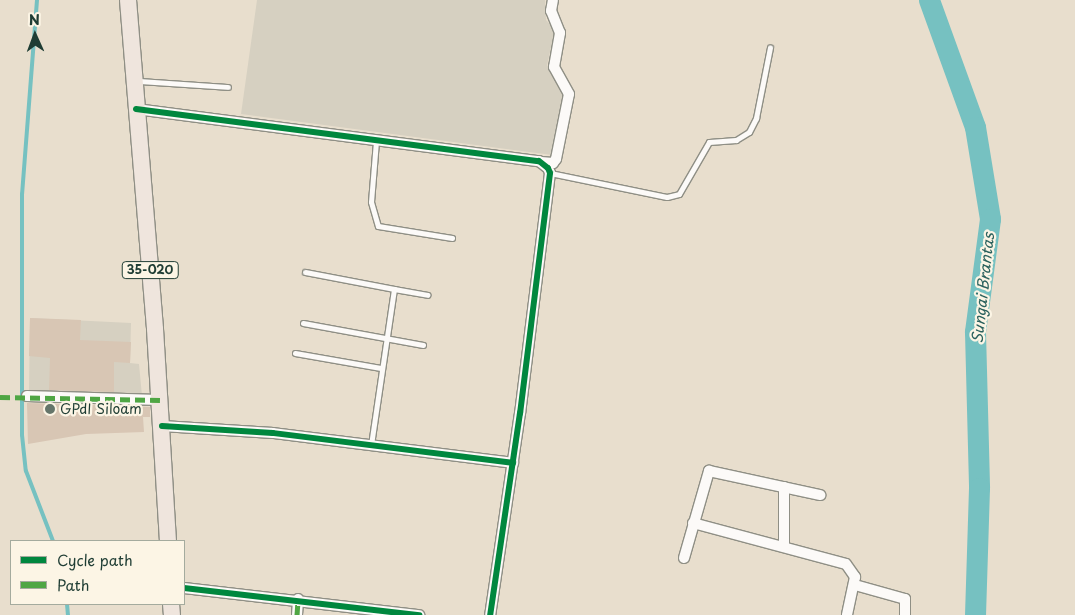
<!DOCTYPE html>
<html>
<head>
<meta charset="utf-8">
<style>
  body { margin:0 }
  #map { position:relative; width:1075px; height:615px; overflow:hidden; background:#e8decd; font-family:"Playpen Sans",sans-serif }
  div>[style] { position:absolute }
  .industrial>* { inset:0; background:#d6d0c1 }
  .stream>* { height:4px; margin:-2px; padding:0 2px; transform-origin:2px; border-radius:2px; background:#76c1c1 }
  .river>* { height:21px; margin:-10.5px; padding:0 10.5px; transform-origin:10.5px; border-radius:10.5px; background:#76c1c1 }
  .building>* { inset:0; background:#d8c6b4 }
  .roads { filter:drop-shadow(1px 0 #8f8f85) drop-shadow(-1px 0 #8f8f85) drop-shadow(0 1px #8f8f85) drop-shadow(0 -1px #8f8f85) }
  .service>* { height:5px; margin:-2.5px; padding:0 2.5px; transform-origin:2.5px; border-radius:2.5px; background:#fcfaf8 }
  .minor>* { height:10px; margin:-5px; padding:0 5px; transform-origin:5px; border-radius:5px; background:#fcfaf8 }
  .primary>* { height:16px; margin:-8px; padding:0 8px; transform-origin:8px; border-radius:8px; background:#efe5dd }
  .quiet>* { height:5px; margin-top:-2.5px; transform-origin:0; background:repeating-linear-gradient(90deg,#4fa644 0 10px,transparent 0 15px) }
  .cycleway>* { height:6px; margin:-3px; padding:0 3px; transform-origin:3px; border-radius:3px; background:#00873e }
  .dots>* { width:14px; height:14px; translate:-50% -50%; box-sizing:border-box; border:2px solid #fcf5e5; border-radius:50% }
  span { translate:-50% -50%; white-space:nowrap; text-align:center; line-height:1.15; -webkit-text-stroke:4.5px #fcf5e5; paint-order:stroke }
  .shield-label span { padding:1px 4px; background:#fcf5e5; border:1px solid; border-radius:4px; -webkit-text-stroke-width:0 }
  .shield-label { font-size:12px; color:#1f3d34; font-weight:700 }
  .poi-label { font-size:14px; color:#1f3d34 }
  .left { translate:0 -50%; text-align:left }
  .water-label { font-size:15px; color:#2a615d; font-style:italic }
  .legend { position:absolute; left:10px; top:540px; width:175px; height:65px; box-sizing:border-box; background:#fcf5e5; border:1px solid #a4ab9e; margin:0; padding:6px 9px; list-style:none; font-size:15px; color:#1f3d34 }
  .legend li { display:flex; align-items:center; gap:10px; height:25px }
  .legend b { width:25px; border:1px solid #a4ab9e }
  .north { position:absolute; left:10px; top:10px; width:50px; height:50px; -webkit-text-stroke:4px #fcf5e5; paint-order:stroke; rotate:358deg; font-size:14px; font-weight:700; line-height:20px; text-align:center; color:#1f3d34 }
  .north::after { content:''; display:block; margin:auto; width:18px; height:22px; background:#1f3d34; clip-path:polygon(50% 0,100% 100%,50% 72%,0 100%) }
</style>
</head>
<body>
<div id="map">
  <div class="industrial">
    <i style="clip-path:polygon(257px 0,545px 0,546px 20px,555px 30px,547px 65px,564px 92px,552px 155px,241px 114px)"></i>
    <i style="clip-path:polygon(30px 318px,131px 323px,130px 363px,139px 364px,142px 396px,29px 394px)"></i>
  </div>
  <div class="stream">
    <i style="left:37px;top:0;width:195px;rotate:94.4deg"></i>
    <i style="left:22px;top:194px;width:241px;rotate:90deg"></i>
    <i style="left:22px;top:435px;width:36px;rotate:84deg"></i>
    <i style="left:26px;top:471px;width:75px;rotate:68.9deg"></i>
    <i style="left:67px;top:604px;width:11px;rotate:85deg"></i>
  </div>
  <div class="river">
    <i style="left:929px;top:0;width:135px;rotate:70.1deg"></i>
    <i style="left:975px;top:127px;width:93px;rotate:80.7deg"></i>
    <i style="left:990px;top:219px;width:114px;rotate:97.6deg"></i>
    <i style="left:975px;top:332px;width:156px;rotate:88.5deg"></i>
    <i style="left:979px;top:488px;width:127px;rotate:91.8deg"></i>
  </div>
  <div class="building">
    <i style="clip-path:polygon(30px 318px,81px 320px,80px 340px,131px 342px,130px 363px,114px 362px,114px 392px,49px 390px,50px 358px,29px 356px)"></i>
    <i style="clip-path:polygon(27px 403px,99px 405px,100px 413px,122px 415px,122px 406px,150px 407px,150px 417px,143px 417px,144px 432px,86px 434px,28px 444px)"></i>
  </div>
  <div class="roads">
    <div class="service">
      <i style="left:138px;top:81px;width:90px;rotate:3.8deg"></i>
      <i style="left:376px;top:141px;width:61px;rotate:94.7deg"></i>
      <i style="left:371px;top:202px;width:25px;rotate:74deg"></i>
      <i style="left:378px;top:226px;width:75px;rotate:9.2deg"></i>
      <i style="left:550px;top:173px;width:119px;rotate:11.6deg"></i>
      <i style="left:667px;top:197px;width:12px;rotate:-14deg"></i>
      <i style="left:679px;top:194px;width:60px;rotate:-60deg"></i>
      <i style="left:709px;top:142px;width:27px;rotate:-4deg"></i>
      <i style="left:736px;top:140px;width:15px;rotate:-32deg"></i>
      <i style="left:749px;top:132px;width:16px;rotate:-63deg"></i>
      <i style="left:756px;top:118px;width:72px;rotate:-78.8deg"></i>
      <i style="left:305px;top:272px;width:91px;rotate:10.8deg"></i>
      <i style="left:394px;top:289px;width:158px;rotate:98.4deg"></i>
      <i style="left:394px;top:289px;width:34px;rotate:10deg"></i>
      <i style="left:303px;top:323px;width:122px;rotate:10.4deg"></i>
      <i style="left:295px;top:353px;width:87px;rotate:9.9deg"></i>
    </div>
    <div class="minor">
      <i style="left:136px;top:109px;width:406px;rotate:7.4deg"></i>
      <i style="left:539px;top:161px;width:11px;rotate:38deg"></i>
      <i style="left:548px;top:168px;width:5px;rotate:68deg"></i>
      <i style="left:550px;top:173px;width:242px;rotate:97.1deg"></i>
      <i style="left:520px;top:413px;width:204px;rotate:98.4deg"></i>
      <i style="left:541px;top:162px;width:12px;rotate:5deg"></i>
      <i style="left:553px;top:163px;width:5px;rotate:-53deg"></i>
      <i style="left:556px;top:159px;width:66px;rotate:-78.7deg"></i>
      <i style="left:569px;top:94px;width:31px;rotate:-119deg"></i>
      <i style="left:554px;top:67px;width:35px;rotate:-80deg"></i>
      <i style="left:560px;top:33px;width:24px;rotate:-112deg"></i>
      <i style="left:551px;top:11px;width:11px;rotate:-80deg"></i>
      <i style="left:27px;top:396px;width:133px;rotate:1.7deg"></i>
      <i style="left:162px;top:426px;width:111px;rotate:3.6deg"></i>
      <i style="left:273px;top:433px;width:242px;rotate:7.1deg"></i>
      <i style="left:693px;top:523px;width:158px;rotate:15deg"></i>
      <i style="left:846px;top:564px;width:16px;rotate:55deg"></i>
      <i style="left:855px;top:577px;width:39px;rotate:102deg"></i>
      <i style="left:784px;top:545px;width:58px;rotate:-90deg"></i>
      <i style="left:684px;top:558px;width:91px;rotate:-74deg"></i>
      <i style="left:709px;top:471px;width:114px;rotate:12.2deg"></i>
      <i style="left:855px;top:585px;width:52px;rotate:15.6deg"></i>
      <i style="left:905px;top:599px;width:16px;rotate:90deg"></i>
      <i style="left:184px;top:588px;width:237px;rotate:6.6deg"></i>
      <i style="left:297px;top:615px;width:16px;rotate:-86deg"></i>
    </div>
    <div class="primary">
      <i style="left:128px;top:0;width:330px;rotate:85.3deg"></i>
      <i style="left:155px;top:329px;width:212px;rotate:86.5deg"></i>
      <i style="left:171px;top:604px;width:11px;rotate:85deg"></i>
    </div>
  </div>
  <div class="quiet">
    <i style="left:0;top:397px;width:160px;rotate:1.1deg"></i>
    <i style="left:297px;top:615px;width:16px;rotate:-86deg"></i>
  </div>
  <div class="cycleway">
    <i style="left:136px;top:109px;width:406px;rotate:7.4deg"></i>
    <i style="left:539px;top:161px;width:11px;rotate:38deg"></i>
    <i style="left:548px;top:168px;width:5px;rotate:68deg"></i>
    <i style="left:550px;top:173px;width:242px;rotate:97.1deg"></i>
    <i style="left:520px;top:413px;width:204px;rotate:98.4deg"></i>
    <i style="left:162px;top:426px;width:111px;rotate:3.6deg"></i>
    <i style="left:273px;top:433px;width:242px;rotate:7.1deg"></i>
    <i style="left:184px;top:588px;width:237px;rotate:6.6deg"></i>
  </div>
  <div class="dots">
    <i style="left:50px;top:409px;background:#65756a"></i>
  </div>
  <div class="shield-label">
    <span style="left:150px;top:270px">35-020</span>
  </div>
  <div class="poi-label">
    <span class="left" style="left:60px;top:409px">GPdI Siloam</span>
  </div>
  <div class="water-label">
    <span style="left:982px;top:288px;rotate:-84deg">Sungai Brantas</span>
  </div>
  <ul class="legend">
  <li><b style="height:6px;background:#00873e"></b>Cycle path</li>
  <li><b style="height:6px;background:#4fa644"></b>Path</li>
  </ul>
  <div class="north">N</div>
</div>
</body>
</html>
